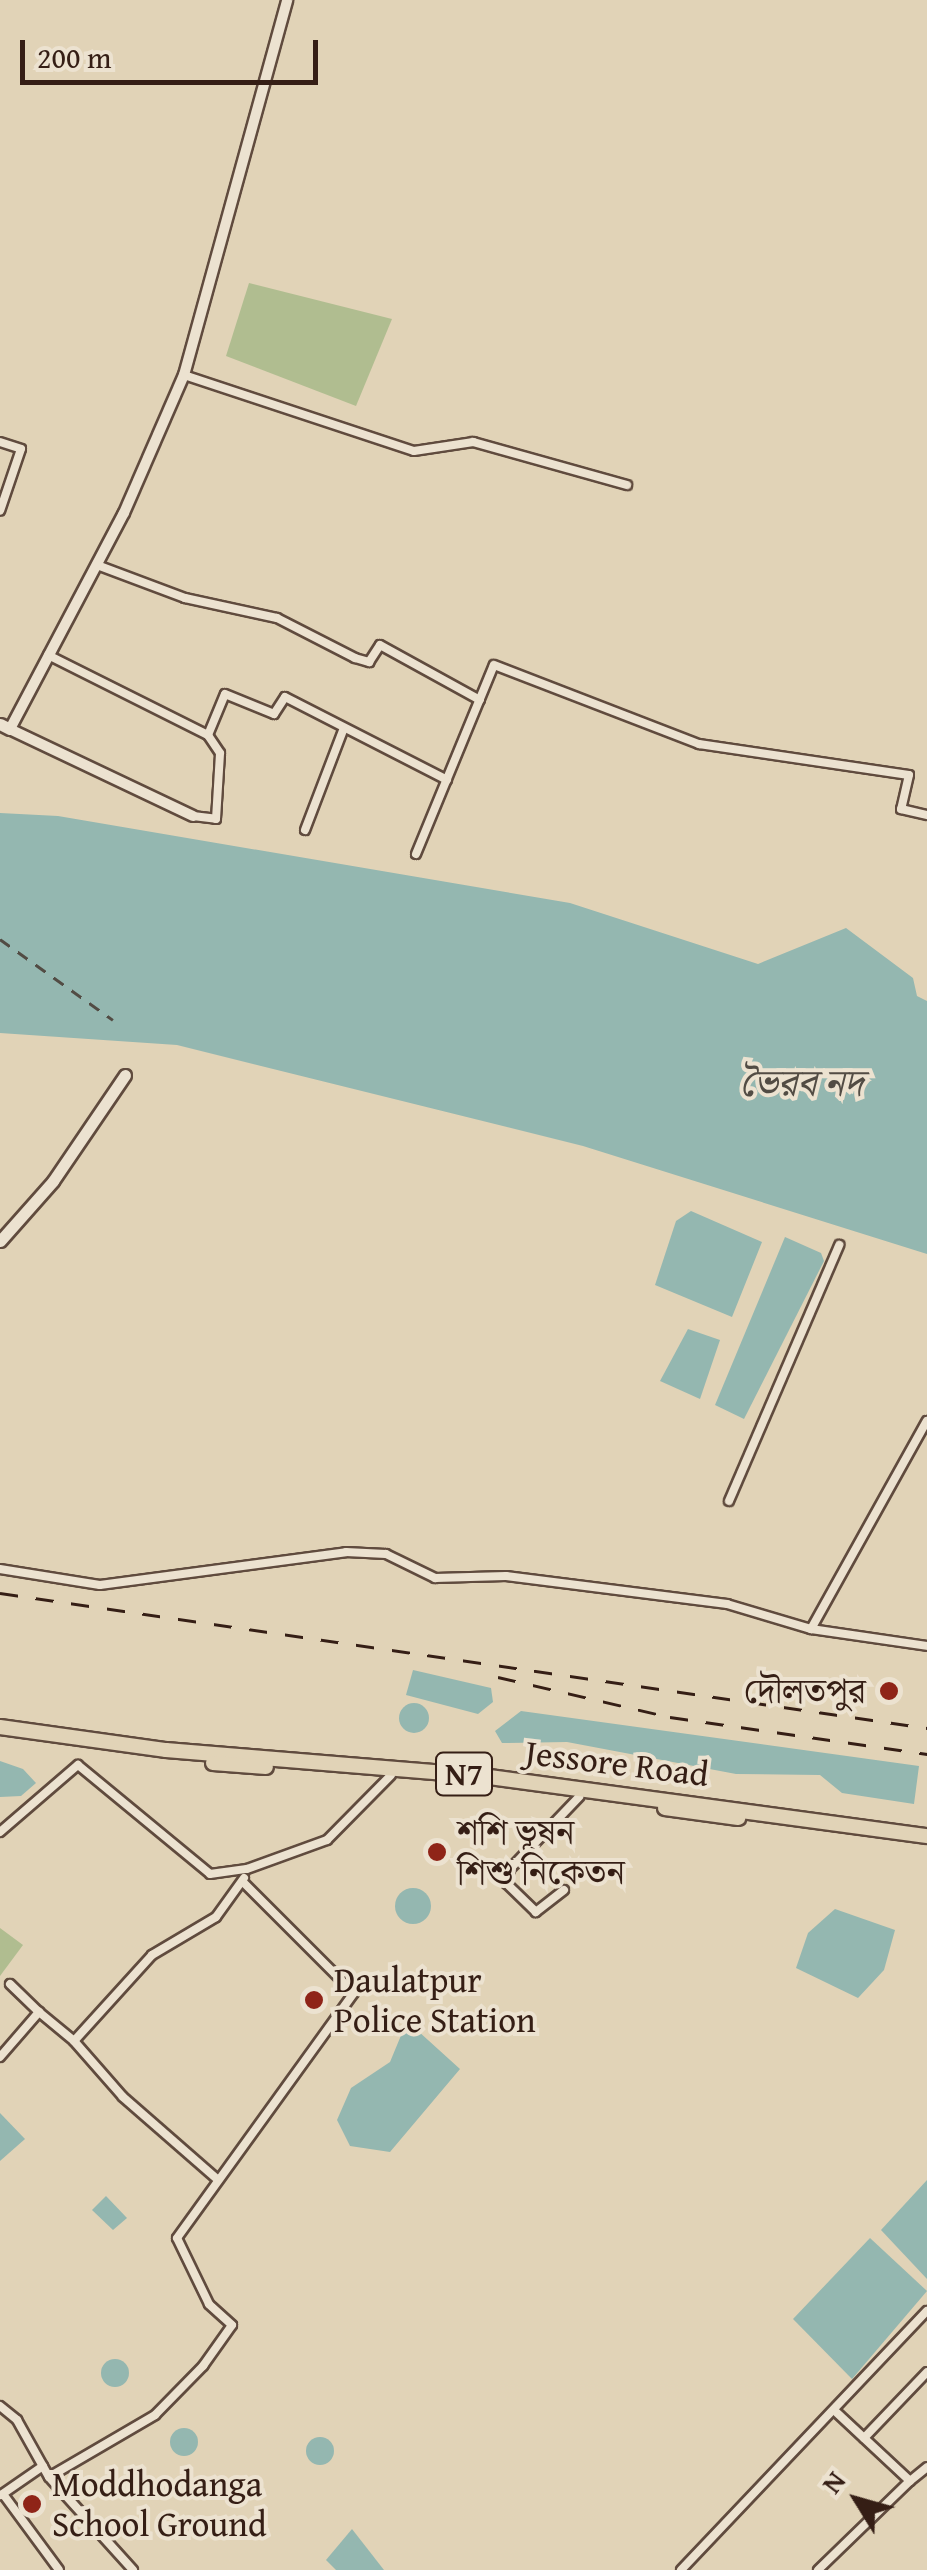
<!DOCTYPE html>
<html>
<head>
<meta charset="utf-8">
<style>
  body { margin:0 }
  #map { position:relative; width:927px; height:2570px; overflow:hidden; background:#e1d3b7; font-family:"Gentium Book Plus","Noto Serif Bengali",serif }
  div>[style] { position:absolute }
  .green>* { inset:0; background:#b0bd90 }
  .water>* { inset:0; background:#94b7b0 }
  .round { border-radius:50% }
  .ferry>* { height:2.5px; margin-top:-1.25px; transform-origin:0; background:repeating-linear-gradient(90deg,#524c44 0 12px,transparent 0 22px) }
  .roads { filter:drop-shadow(2px 0 #604b3e) drop-shadow(-2px 0 #604b3e) drop-shadow(0 2px #604b3e) drop-shadow(0 -2px #604b3e) }
  .minor>* { height:8px; margin:-4px; padding:0 4px; transform-origin:4px; border-radius:4px; background:#ece2d0 }
  .tertiary>* { height:10px; margin:-5px; padding:0 5px; transform-origin:5px; border-radius:5px; background:#ece2d0 }
  .secondary>* { height:11px; margin:-5.5px; padding:0 5.5px; transform-origin:5.5px; border-radius:5.5px; background:#ece2d0 }
  .trunk>* { height:14px; margin:-7px; padding:0 7px; transform-origin:7px; border-radius:7px; background:#e1d3b7 }
  .rail>* { height:2.5px; margin-top:-1.25px; transform-origin:0; background:repeating-linear-gradient(90deg,#351e15 0 18px,transparent 0 36px) }
  .dots>* { width:28px; height:28px; translate:-50% -50%; box-sizing:border-box; border:5px solid #ece2d0; border-radius:50% }
  span { translate:-50% -50%; white-space:nowrap; text-align:center; line-height:1.15; -webkit-text-stroke:8px #ece2d0; paint-order:stroke }
  .shield-label span { padding:2px 8px; background:#ece2d0; border:2px solid; border-radius:8px; -webkit-text-stroke-width:0 }
  .shield-label { font-size:32px; color:#351e15; font-weight:700 }
  .poi-label { font-size:35px; color:#351e15 }
  .right { translate:-100% -50%; text-align:right }
  .left { translate:0 -50%; text-align:left }
  .street-label { font-size:35px; color:#351e15 }
  .water-label { font-size:38px; color:#524c44; font-style:italic }
  .north { position:absolute; left:807px; top:2450px; width:100px; height:100px; -webkit-text-stroke:8px #ece2d0; paint-order:stroke; rotate:307deg; font-size:28px; font-weight:700; line-height:40px; text-align:center; color:#351e15 }
  .north::after { content:''; display:block; margin:auto; width:35px; height:45px; background:#351e15; clip-path:polygon(50% 0,100% 100%,50% 72%,0 100%) }
  .scale { position:absolute; left:20px; top:40px; width:298px; height:45px; box-sizing:border-box; border:5px solid #351e15; border-top:0; padding-left:12px; font-size:30px; line-height:35px; white-space:nowrap; color:#351e15; -webkit-text-stroke:8px #ece2d0; paint-order:stroke }
</style>
</head>
<body>
<div id="map">
  <div class="green">
    <i style="clip-path:polygon(249px 283px,392px 319px,356px 406px,226px 356px)"></i>
    <i style="clip-path:polygon(0 1928px,23px 1945px,0 1976px)"></i>
  </div>
  <div class="water">
    <i style="clip-path:polygon(0 813px,58px 816px,570px 903px,758px 964px,846px 928px,913px 978px,917px 996px,927px 1001px,927px 1254px,583px 1146px,177px 1045px,0 1033px)"></i>
    <i style="clip-path:polygon(691px 1211px,762px 1242px,732px 1317px,655px 1285px,676px 1221px)"></i>
    <i style="clip-path:polygon(785px 1237px,821px 1253px,824px 1261px,744px 1419px,715px 1405px)"></i>
    <i style="clip-path:polygon(688px 1329px,720px 1340px,700px 1399px,660px 1381px)"></i>
    <i style="clip-path:polygon(413px 1670px,491px 1688px,493px 1702px,478px 1714px,406px 1695px)"></i>
    <i class="round" style="left:399px;top:1703px;width:30px;height:30px"></i>
    <i style="clip-path:polygon(521px 1711px,919px 1766px,914px 1804px,842px 1793px,820px 1775px,736px 1774px,567px 1742px,502px 1743px,495px 1731px)"></i>
    <i style="clip-path:polygon(0 1761px,23px 1769px,36px 1783px,21px 1796px,0 1797px)"></i>
    <i class="round" style="left:395px;top:1888px;width:36px;height:36px"></i>
    <i style="clip-path:polygon(835px 1909px,895px 1930px,884px 1970px,858px 1998px,796px 1968px,808px 1933px)"></i>
    <i style="clip-path:polygon(407px 2021px,460px 2069px,390px 2152px,350px 2146px,337px 2120px,351px 2088px,390px 2062px)"></i>
    <i style="clip-path:polygon(0 2113px,25px 2139px,0 2161px)"></i>
    <i style="clip-path:polygon(927px 2180px,927px 2279px,881px 2230px)"></i>
    <i style="clip-path:polygon(106px 2196px,127px 2218px,113px 2230px,92px 2210px)"></i>
    <i style="clip-path:polygon(870px 2238px,927px 2291px,852px 2379px,793px 2319px)"></i>
    <i class="round" style="left:101px;top:2359px;width:28px;height:28px"></i>
    <i class="round" style="left:170px;top:2428px;width:28px;height:28px"></i>
    <i class="round" style="left:306px;top:2437px;width:28px;height:28px"></i>
    <i style="clip-path:polygon(352px 2529px,384px 2570px,336px 2570px,326px 2560px)"></i>
  </div>
  <div class="ferry">
    <i style="left:0;top:939px;width:139px;rotate:35.6deg"></i>
  </div>
  <div class="roads">
    <div class="minor">
      <i style="left:184px;top:375px;width:242px;rotate:18.3deg"></i>
      <i style="left:414px;top:451px;width:60px;rotate:-8.7deg"></i>
      <i style="left:473px;top:442px;width:160px;rotate:15.6deg"></i>
      <i style="left:0;top:442px;width:22px;rotate:18deg"></i>
      <i style="left:21px;top:449px;width:65px;rotate:108.7deg"></i>
      <i style="left:97px;top:565px;width:94px;rotate:20.6deg"></i>
      <i style="left:185px;top:598px;width:94px;rotate:12.3deg"></i>
      <i style="left:277px;top:618px;width:88px;rotate:27.1deg"></i>
      <i style="left:355px;top:658px;width:15px;rotate:16deg"></i>
      <i style="left:369px;top:662px;width:20px;rotate:-57deg"></i>
      <i style="left:380px;top:645px;width:114px;rotate:28.8deg"></i>
      <i style="left:48px;top:655px;width:179px;rotate:26.6deg"></i>
      <i style="left:208px;top:735px;width:44px;rotate:-67.5deg"></i>
      <i style="left:225px;top:694px;width:53px;rotate:22.2deg"></i>
      <i style="left:274px;top:714px;width:20px;rotate:-57deg"></i>
      <i style="left:285px;top:697px;width:182px;rotate:27.1deg"></i>
      <i style="left:193px;top:816px;width:23px;rotate:7deg"></i>
      <i style="left:216px;top:819px;width:66px;rotate:-86.5deg"></i>
      <i style="left:220px;top:753px;width:22px;rotate:-124deg"></i>
      <i style="left:305px;top:830px;width:109px;rotate:-69.1deg"></i>
      <i style="left:416px;top:854px;width:204px;rotate:-67.6deg"></i>
      <i style="left:494px;top:665px;width:220px;rotate:21.1deg"></i>
      <i style="left:699px;top:744px;width:212px;rotate:8.4deg"></i>
      <i style="left:909px;top:775px;width:35px;rotate:103deg"></i>
      <i style="left:901px;top:809px;width:27px;rotate:13deg"></i>
      <i style="left:729px;top:1501px;width:279px;rotate:-66.7deg"></i>
      <i style="left:0;top:1569px;width:101px;rotate:9.1deg"></i>
      <i style="left:100px;top:1585px;width:248px;rotate:-7.6deg"></i>
      <i style="left:346px;top:1552px;width:40px;rotate:2.9deg"></i>
      <i style="left:386px;top:1554px;width:55px;rotate:26.1deg"></i>
      <i style="left:435px;top:1578px;width:71px;rotate:-1.6deg"></i>
      <i style="left:506px;top:1576px;width:223px;rotate:7.2deg"></i>
      <i style="left:727px;top:1604px;width:88px;rotate:16.6deg"></i>
      <i style="left:811px;top:1629px;width:117px;rotate:8.3deg"></i>
      <i style="left:811px;top:1629px;width:238px;rotate:-60.9deg"></i>
      <i style="left:0;top:1832px;width:103px;rotate:-40.7deg"></i>
      <i style="left:78px;top:1765px;width:171px;rotate:39.5deg"></i>
      <i style="left:210px;top:1874px;width:37px;rotate:-8deg"></i>
      <i style="left:247px;top:1869px;width:85px;rotate:-19.9deg"></i>
      <i style="left:327px;top:1840px;width:91px;rotate:-45.4deg"></i>
      <i style="left:564px;top:1890px;width:36px;rotate:142deg"></i>
      <i style="left:536px;top:1912px;width:40px;rotate:-136deg"></i>
      <i style="left:507px;top:1884px;width:15px;rotate:-79deg"></i>
      <i style="left:510px;top:1869px;width:100px;rotate:-46.2deg"></i>
      <i style="left:10px;top:1984px;width:40px;rotate:44deg"></i>
      <i style="left:74px;top:2041px;width:74px;rotate:48.8deg"></i>
      <i style="left:123px;top:2097px;width:123px;rotate:41.1deg"></i>
      <i style="left:0;top:2057px;width:60px;rotate:-49.1deg"></i>
      <i style="left:39px;top:2012px;width:45px;rotate:39.6deg"></i>
      <i style="left:74px;top:2041px;width:116px;rotate:-47.8deg"></i>
      <i style="left:152px;top:1955px;width:74px;rotate:-30.7deg"></i>
      <i style="left:216px;top:1917px;width:48px;rotate:-54.3deg"></i>
      <i style="left:0;top:2406px;width:22px;rotate:39deg"></i>
      <i style="left:17px;top:2420px;width:65px;rotate:60.7deg"></i>
      <i style="left:864px;top:2438px;width:91px;rotate:-46.3deg"></i>
      <i style="left:910px;top:2481px;width:22px;rotate:-39deg"></i>
      <i style="left:3px;top:2494px;width:94px;rotate:53.6deg"></i>
      <i style="left:1px;top:2495px;width:51px;rotate:-34.6deg"></i>
      <i style="left:133px;top:2570px;width:125px;rotate:-132.1deg"></i>
      <i style="left:49px;top:2477px;width:123px;rotate:-30.3deg"></i>
      <i style="left:155px;top:2415px;width:69px;rotate:-45.6deg"></i>
      <i style="left:203px;top:2366px;width:50px;rotate:-54.7deg"></i>
      <i style="left:232px;top:2325px;width:31px;rotate:-138deg"></i>
      <i style="left:209px;top:2304px;width:73px;rotate:-115.9deg"></i>
      <i style="left:177px;top:2238px;width:302px;rotate:-54.2deg"></i>
      <i style="left:354px;top:1993px;width:157px;rotate:-135deg"></i>
      <i style="left:681px;top:2570px;width:357px;rotate:-46.5deg"></i>
      <i style="left:818px;top:2570px;width:128px;rotate:-44.1deg"></i>
      <i style="left:910px;top:2481px;width:100px;rotate:-137deg"></i>
    </div>
    <div class="tertiary">
      <i style="left:193px;top:816px;width:203px;rotate:-154.6deg"></i>
      <i style="left:10px;top:729px;width:244px;rotate:-62.2deg"></i>
      <i style="left:124px;top:513px;width:150px;rotate:-66.5deg"></i>
      <i style="left:184px;top:375px;width:389px;rotate:-74.6deg"></i>
    </div>
    <div class="secondary">
      <i style="left:0;top:724px;width:11px;rotate:27deg"></i>
      <i style="left:0;top:1241px;width:80px;rotate:-48.5deg"></i>
      <i style="left:53px;top:1181px;width:128px;rotate:-55.8deg"></i>
    </div>
    <div class="trunk">
      <i style="left:0;top:1727px;width:168px;rotate:7.9deg"></i>
      <i style="left:166px;top:1750px;width:317px;rotate:4.7deg"></i>
      <i style="left:482px;top:1776px;width:449px;rotate:7.7deg"></i>
      <i style="left:213px;top:1763px;width:53px;rotate:4.3deg"></i>
      <i style="left:665px;top:1808px;width:74px;rotate:7.8deg"></i>
    </div>
  </div>
  <div class="rail">
    <i style="left:0;top:1593px;width:937px;rotate:8.29deg"></i>
    <i style="left:498px;top:1677px;width:177px;rotate:13.1deg"></i>
    <i style="left:670px;top:1717px;width:260px;rotate:8.2deg"></i>
  </div>
  <div class="dots">
    <i style="left:889px;top:1691px;background:#8f2418"></i>
    <i style="left:437px;top:1852px;background:#8f2418"></i>
    <i style="left:314px;top:2000px;background:#8f2418"></i>
    <i style="left:32px;top:2504px;background:#8f2418"></i>
  </div>
  <div class="shield-label">
    <span style="left:464px;top:1774px">N7</span>
  </div>
  <div class="poi-label">
    <span class="right" style="left:866px;top:1691px">দৌলতপুর</span>
    <span class="left" style="left:457px;top:1852px">শশি ভূষন<br>শিশু নিকেতন</span>
    <span class="left" style="left:334px;top:2000px">Daulatpur<br>Police Station</span>
    <span class="left" style="left:52px;top:2504px">Moddhodanga<br>School Ground</span>
  </div>
  <div class="street-label">
    <span style="left:617px;top:1763px;rotate:7deg">Jessore Road</span>
  </div>
  <div class="water-label">
    <span style="left:801px;top:1083px">ভৈরব নদ</span>
  </div>
  <div class="north">N</div>
  <div class="scale">200 m</div>
</div>
</body>
</html>
